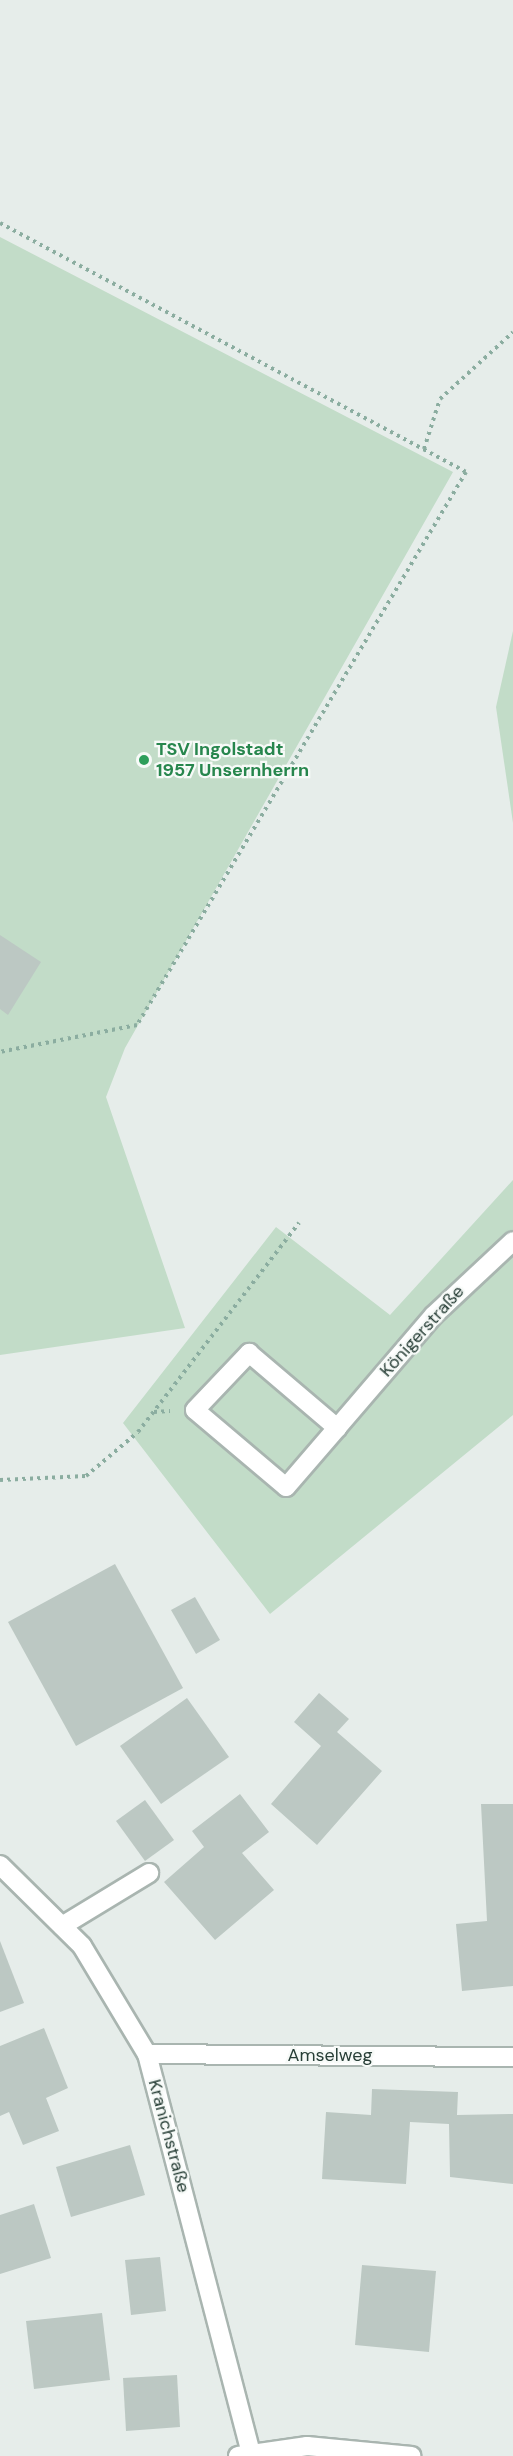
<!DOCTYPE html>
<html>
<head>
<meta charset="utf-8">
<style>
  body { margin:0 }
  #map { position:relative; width:513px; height:2456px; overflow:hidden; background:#e6edea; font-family:"DM Sans",sans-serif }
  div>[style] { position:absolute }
  .green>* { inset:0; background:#c2dcc8 }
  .building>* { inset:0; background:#bcc8c3 }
  .path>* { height:4px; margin-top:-2px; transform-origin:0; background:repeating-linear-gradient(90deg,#8bada0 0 3px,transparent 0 7.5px) }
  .roads { filter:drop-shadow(2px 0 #a9b5b0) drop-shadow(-2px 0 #a9b5b0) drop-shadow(0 2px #a9b5b0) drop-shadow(0 -2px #a9b5b0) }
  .lane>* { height:18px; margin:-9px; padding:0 9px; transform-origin:9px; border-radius:9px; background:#fff }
  .street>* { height:18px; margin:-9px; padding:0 9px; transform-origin:9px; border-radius:9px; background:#fff }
  .dots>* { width:16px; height:16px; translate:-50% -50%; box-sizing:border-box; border:3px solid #f7faf8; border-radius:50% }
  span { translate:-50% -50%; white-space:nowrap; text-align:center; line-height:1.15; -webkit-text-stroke:4.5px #f7faf8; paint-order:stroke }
  .leisure-label { font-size:18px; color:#27864d; font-weight:700 }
  .left { translate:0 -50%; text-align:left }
  .street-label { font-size:18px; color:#273e36 }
</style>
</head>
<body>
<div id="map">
  <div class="green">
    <i style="clip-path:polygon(0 237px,453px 472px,125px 1048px,106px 1097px,185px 1328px,0 1355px)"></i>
    <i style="clip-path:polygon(513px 631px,513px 823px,496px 707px)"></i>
    <i style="clip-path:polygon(513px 1180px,513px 1415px,270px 1614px,123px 1423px,276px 1227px,390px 1315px)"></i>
  </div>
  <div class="building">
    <i style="clip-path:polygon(0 935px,41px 962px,8px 1015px,0 1009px)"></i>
    <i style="clip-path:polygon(115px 1564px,183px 1688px,76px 1746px,8px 1622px)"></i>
    <i style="clip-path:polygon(195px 1597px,220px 1640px,196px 1654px,171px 1610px)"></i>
    <i style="clip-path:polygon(319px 1693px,349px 1719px,337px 1732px,382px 1771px,317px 1845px,271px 1804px,321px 1746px,294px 1722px)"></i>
    <i style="clip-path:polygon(187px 1698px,229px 1757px,161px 1804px,120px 1746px)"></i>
    <i style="clip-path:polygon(240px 1794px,269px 1832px,242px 1853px,274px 1890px,215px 1940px,164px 1882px,204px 1847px,192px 1831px)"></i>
    <i style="clip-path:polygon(145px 1800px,174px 1840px,145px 1861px,116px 1821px)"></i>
    <i style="clip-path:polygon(481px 1804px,513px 1804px,513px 1986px,462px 1991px,456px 1924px,487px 1921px)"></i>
    <i style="clip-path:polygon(0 1941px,24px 2003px,0 2012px)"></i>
    <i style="clip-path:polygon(44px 2028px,68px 2088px,46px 2098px,59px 2131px,23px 2145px,9px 2112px,0 2116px,0 2046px)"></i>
    <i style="clip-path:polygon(372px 2089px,458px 2092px,457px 2115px,513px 2114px,513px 2184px,450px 2177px,449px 2124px,410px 2122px,406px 2184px,322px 2179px,326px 2112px,371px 2115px)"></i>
    <i style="clip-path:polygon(130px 2145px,145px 2195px,71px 2217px,56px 2167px)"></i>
    <i style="clip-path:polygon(34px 2204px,51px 2258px,0 2274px,0 2215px)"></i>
    <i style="clip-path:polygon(160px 2257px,166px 2311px,131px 2315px,125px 2260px)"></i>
    <i style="clip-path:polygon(362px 2265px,436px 2271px,429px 2352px,355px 2345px)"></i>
    <i style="clip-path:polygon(102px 2313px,110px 2380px,34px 2389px,26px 2321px)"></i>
    <i style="clip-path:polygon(177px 2375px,180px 2427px,126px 2431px,123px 2378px)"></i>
  </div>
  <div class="path">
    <i style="left:0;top:223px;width:528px;rotate:28.12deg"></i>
    <i style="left:466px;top:472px;width:643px;rotate:120.75deg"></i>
    <i style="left:137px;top:1025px;width:140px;rotate:168.9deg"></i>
    <i style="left:424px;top:449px;width:52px;rotate:-72.3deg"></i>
    <i style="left:440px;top:399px;width:99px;rotate:-42.5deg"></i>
    <i style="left:154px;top:1412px;width:16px;rotate:-4deg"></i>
    <i style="left:0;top:1480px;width:86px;rotate:-2.7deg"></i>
    <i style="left:86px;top:1476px;width:68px;rotate:-40.2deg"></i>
    <i style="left:138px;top:1432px;width:264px;rotate:-52.4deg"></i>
  </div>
  <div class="roads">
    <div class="lane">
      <i style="left:62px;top:1926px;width:102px;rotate:-31.3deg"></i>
    </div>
    <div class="street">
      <i style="left:249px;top:1353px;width:116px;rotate:40.4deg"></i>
      <i style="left:337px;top:1428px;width:78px;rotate:130.8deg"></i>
      <i style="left:286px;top:1487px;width:119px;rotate:-139.8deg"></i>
      <i style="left:195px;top:1410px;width:79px;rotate:-46.5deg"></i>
      <i style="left:337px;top:1428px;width:149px;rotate:-49.4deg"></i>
      <i style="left:434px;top:1315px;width:108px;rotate:-43.1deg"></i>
      <i style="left:0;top:1865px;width:115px;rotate:44.6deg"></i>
      <i style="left:82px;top:1946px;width:126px;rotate:59deg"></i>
      <i style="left:147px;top:2054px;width:411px;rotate:75.4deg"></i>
      <i style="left:147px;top:2054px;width:366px;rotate:0.5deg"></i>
      <i style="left:238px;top:2456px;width:70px;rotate:-8.2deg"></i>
      <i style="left:307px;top:2446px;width:105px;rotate:5.4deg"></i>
    </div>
  </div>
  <div class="dots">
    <i style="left:144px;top:760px;background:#2e9e5b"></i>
  </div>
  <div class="leisure-label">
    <span class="left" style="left:156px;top:760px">TSV Ingolstadt<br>1957 Unsernherrn</span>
  </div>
  <div class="street-label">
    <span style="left:422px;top:1331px;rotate:-48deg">Königerstraße</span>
    <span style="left:330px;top:2055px">Amselweg</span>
    <span style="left:169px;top:2136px;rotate:75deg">Kranichstraße</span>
  </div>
</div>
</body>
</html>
